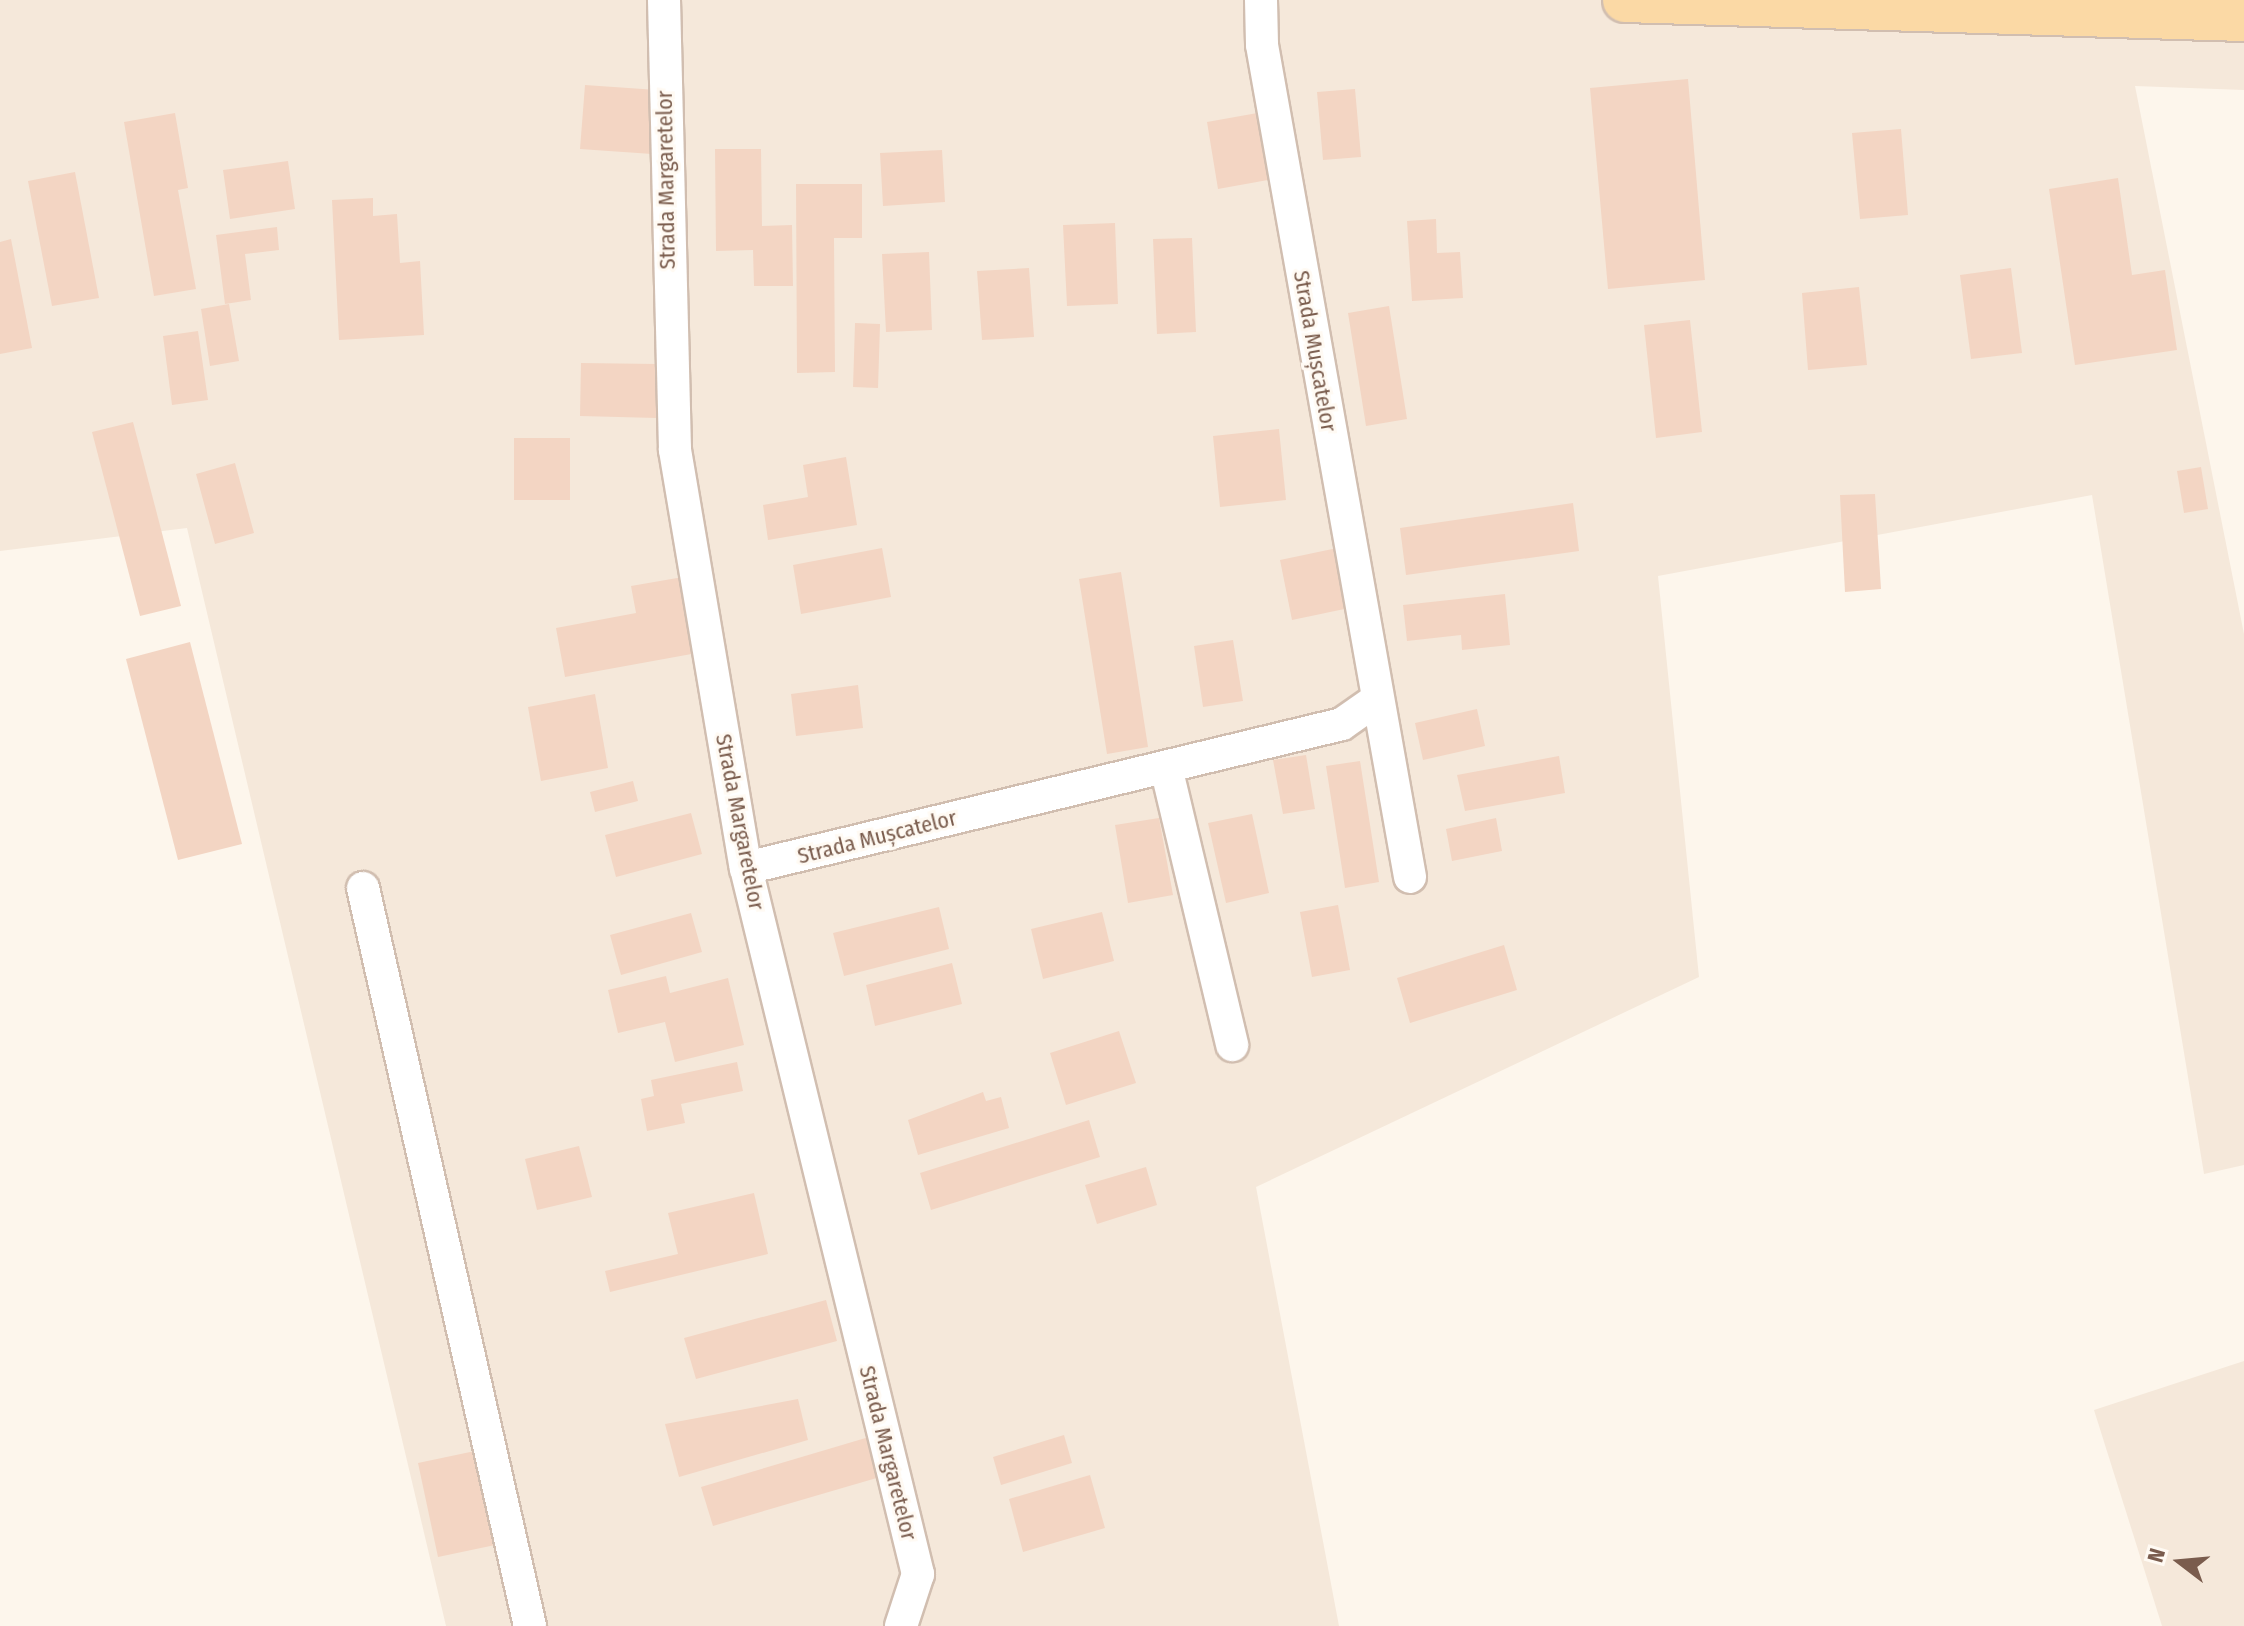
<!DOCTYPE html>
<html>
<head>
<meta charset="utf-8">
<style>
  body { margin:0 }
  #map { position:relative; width:2244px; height:1626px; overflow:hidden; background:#fdf6ec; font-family:"Fira Sans Condensed",sans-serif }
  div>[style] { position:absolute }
  .residential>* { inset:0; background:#f5e8da }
  .building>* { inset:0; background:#f3d5c3 }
  .roads { filter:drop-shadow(2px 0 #d1beb0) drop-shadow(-2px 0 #d1beb0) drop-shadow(0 2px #d1beb0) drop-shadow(0 -2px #d1beb0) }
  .street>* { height:32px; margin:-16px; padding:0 16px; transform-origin:16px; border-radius:16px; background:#fff }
  .primary>* { height:44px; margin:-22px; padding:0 22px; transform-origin:22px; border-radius:22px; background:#fbd9a5 }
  span { translate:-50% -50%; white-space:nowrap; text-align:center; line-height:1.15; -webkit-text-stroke:6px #fffaf3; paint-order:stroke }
  .street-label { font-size:22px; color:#7a5c4d }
  .north { position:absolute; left:2140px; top:1522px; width:80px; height:80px; -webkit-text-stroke:6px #fffaf3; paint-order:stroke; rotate:286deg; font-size:22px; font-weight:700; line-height:32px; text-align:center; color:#7a5c4d }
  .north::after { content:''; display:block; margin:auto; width:28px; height:36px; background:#7a5c4d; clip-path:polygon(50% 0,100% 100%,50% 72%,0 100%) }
</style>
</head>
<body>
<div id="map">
  <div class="residential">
    <i style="clip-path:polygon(0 0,2244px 0,2244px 90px,2135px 86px,2244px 634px,2244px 1165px,2204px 1174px,2092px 495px,1658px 576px,1699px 977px,1256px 1187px,1339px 1626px,446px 1626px,187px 528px,0 551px)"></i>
    <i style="clip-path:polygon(2244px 1361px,2244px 1626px,2162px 1626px,2094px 1410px)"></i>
  </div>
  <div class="building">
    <i style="clip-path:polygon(1688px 79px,1705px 280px,1608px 289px,1590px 88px)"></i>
    <i style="clip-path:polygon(585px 85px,657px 90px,652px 154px,580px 149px)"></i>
    <i style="clip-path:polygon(1355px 89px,1361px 157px,1323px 160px,1317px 92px)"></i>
    <i style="clip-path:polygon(1263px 112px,1274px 179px,1218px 189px,1207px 122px)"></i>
    <i style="clip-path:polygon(175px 113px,188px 188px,178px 190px,196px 289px,154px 296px,124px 122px)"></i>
    <i style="clip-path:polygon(1901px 129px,1908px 215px,1860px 219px,1852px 133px)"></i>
    <i style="clip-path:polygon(715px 149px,761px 149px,762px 226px,792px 225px,793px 286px,754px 286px,753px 250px,716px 251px)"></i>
    <i style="clip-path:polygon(942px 150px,945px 202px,883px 206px,880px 153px)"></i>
    <i style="clip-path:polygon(288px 161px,295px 209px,230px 219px,223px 170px)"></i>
    <i style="clip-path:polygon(75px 172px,99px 298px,52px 306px,28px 181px)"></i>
    <i style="clip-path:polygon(2118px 178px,2132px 275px,2165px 270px,2177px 350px,2075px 365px,2049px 189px)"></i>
    <i style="clip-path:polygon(796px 184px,862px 184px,862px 238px,834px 238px,835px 372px,797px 373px)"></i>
    <i style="clip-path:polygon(373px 198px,373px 216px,397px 214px,400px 263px,420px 261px,424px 335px,339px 340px,332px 200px)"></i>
    <i style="clip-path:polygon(1436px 219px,1437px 253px,1460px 252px,1463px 298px,1412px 301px,1407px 221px)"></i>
    <i style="clip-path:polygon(1115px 223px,1118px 304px,1067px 306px,1063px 225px)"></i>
    <i style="clip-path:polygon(277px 227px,279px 250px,245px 254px,251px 300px,225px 304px,216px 235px)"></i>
    <i style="clip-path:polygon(1192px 238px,1196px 332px,1157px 334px,1153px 239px)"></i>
    <i style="clip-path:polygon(11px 239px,32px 348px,0 354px,0 242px)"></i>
    <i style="clip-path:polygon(929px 252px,932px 330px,886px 332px,882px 254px)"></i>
    <i style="clip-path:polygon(1029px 268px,1034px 337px,982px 340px,977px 271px)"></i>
    <i style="clip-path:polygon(2011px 268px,2022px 353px,1971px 359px,1960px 275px)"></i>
    <i style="clip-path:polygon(1859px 287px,1867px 365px,1808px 370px,1802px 293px)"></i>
    <i style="clip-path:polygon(229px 304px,239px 361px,210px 366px,201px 309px)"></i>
    <i style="clip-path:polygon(1389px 306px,1407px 419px,1366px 426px,1348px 313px)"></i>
    <i style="clip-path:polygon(1690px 320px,1702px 432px,1656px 438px,1644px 325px)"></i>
    <i style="clip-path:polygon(855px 323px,880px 324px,878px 388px,853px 387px)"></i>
    <i style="clip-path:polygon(198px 331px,208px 400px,172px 405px,163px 336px)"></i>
    <i style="clip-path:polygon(581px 363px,658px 364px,657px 418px,580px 416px)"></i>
    <i style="clip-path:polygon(133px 422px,181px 606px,140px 616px,92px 432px)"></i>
    <i style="clip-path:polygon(1279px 429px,1286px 500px,1220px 507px,1213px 436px)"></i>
    <i style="clip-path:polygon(514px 438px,570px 438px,570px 500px,514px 500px)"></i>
    <i style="clip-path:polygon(846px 457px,857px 525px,768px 540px,763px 505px,808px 497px,803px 465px)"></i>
    <i style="clip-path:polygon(235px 463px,254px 533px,215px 544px,196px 474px)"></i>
    <i style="clip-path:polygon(2201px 467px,2208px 509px,2184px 513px,2177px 471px)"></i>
    <i style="clip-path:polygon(1875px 494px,1881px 589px,1845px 592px,1840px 495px)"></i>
    <i style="clip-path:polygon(1573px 503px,1579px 551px,1406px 575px,1400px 528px)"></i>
    <i style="clip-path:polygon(1342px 547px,1354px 607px,1292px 620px,1280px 560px)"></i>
    <i style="clip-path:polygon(882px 548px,891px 597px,801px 614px,793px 565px)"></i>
    <i style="clip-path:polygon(1121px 572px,1148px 747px,1107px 754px,1079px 579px)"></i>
    <i style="clip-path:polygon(683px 577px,697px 653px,565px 677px,556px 628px,636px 613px,631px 586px)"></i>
    <i style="clip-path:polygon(1505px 594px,1510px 645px,1462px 650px,1461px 635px,1407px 641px,1403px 605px)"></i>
    <i style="clip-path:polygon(1233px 640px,1243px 701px,1203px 707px,1194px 646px)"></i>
    <i style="clip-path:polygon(190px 642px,242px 844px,178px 860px,126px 659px)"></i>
    <i style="clip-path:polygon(858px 685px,863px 728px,796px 736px,791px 694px)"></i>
    <i style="clip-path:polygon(595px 694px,608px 768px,541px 781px,528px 707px)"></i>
    <i style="clip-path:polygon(1477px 709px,1485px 746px,1423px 760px,1415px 723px)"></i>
    <i style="clip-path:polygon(1306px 755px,1315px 809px,1283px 814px,1273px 760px)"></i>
    <i style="clip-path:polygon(1559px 756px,1565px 793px,1465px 811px,1457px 775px)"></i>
    <i style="clip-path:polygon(1360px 761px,1379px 882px,1345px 888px,1326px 766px)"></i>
    <i style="clip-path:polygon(633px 781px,638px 801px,595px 812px,590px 792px)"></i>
    <i style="clip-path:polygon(691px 813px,702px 854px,616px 877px,605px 835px)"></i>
    <i style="clip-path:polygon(1252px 814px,1269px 893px,1226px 903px,1208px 823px)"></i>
    <i style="clip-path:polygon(1159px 818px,1173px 895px,1128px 903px,1115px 825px)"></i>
    <i style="clip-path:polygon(1496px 818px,1502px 851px,1452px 861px,1446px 829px)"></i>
    <i style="clip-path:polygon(1338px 905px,1350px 970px,1312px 977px,1300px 912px)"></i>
    <i style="clip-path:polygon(939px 907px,949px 949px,844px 976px,833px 933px)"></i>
    <i style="clip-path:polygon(1102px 912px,1114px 961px,1043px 979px,1031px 929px)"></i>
    <i style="clip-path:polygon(691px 913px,702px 952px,621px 975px,610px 935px)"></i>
    <i style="clip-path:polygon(1504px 945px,1517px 990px,1410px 1023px,1397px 978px)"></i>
    <i style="clip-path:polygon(952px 963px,962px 1004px,875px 1026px,866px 985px)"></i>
    <i style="clip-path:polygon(666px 976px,670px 993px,728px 978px,744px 1045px,675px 1062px,665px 1022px,618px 1033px,608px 990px)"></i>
    <i style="clip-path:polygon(1119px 1031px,1136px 1083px,1066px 1105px,1050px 1053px)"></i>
    <i style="clip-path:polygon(737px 1062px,743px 1091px,681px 1104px,685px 1123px,647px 1131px,641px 1099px,654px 1096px,651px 1080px)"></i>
    <i style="clip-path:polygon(983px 1092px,986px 1101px,1001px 1097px,1009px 1128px,918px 1155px,908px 1120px)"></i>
    <i style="clip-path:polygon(1089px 1120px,1100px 1157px,931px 1210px,920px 1173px)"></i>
    <i style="clip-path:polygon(579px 1146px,592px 1197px,537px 1210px,525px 1159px)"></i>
    <i style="clip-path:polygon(1146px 1167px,1157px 1205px,1097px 1224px,1085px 1185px)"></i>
    <i style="clip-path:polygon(754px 1193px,768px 1254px,610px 1292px,605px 1271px,678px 1254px,668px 1213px)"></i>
    <i style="clip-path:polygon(826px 1300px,837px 1341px,696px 1379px,684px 1338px)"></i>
    <i style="clip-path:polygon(798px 1399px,808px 1440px,679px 1477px,665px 1424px)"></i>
    <i style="clip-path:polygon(1064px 1435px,1072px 1463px,1001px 1485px,993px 1457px)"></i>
    <i style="clip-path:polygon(869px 1437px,880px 1477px,713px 1526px,701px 1487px)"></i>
    <i style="clip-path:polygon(475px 1451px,495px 1545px,438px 1557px,418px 1463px)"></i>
    <i style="clip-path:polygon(1090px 1475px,1105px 1528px,1023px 1552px,1009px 1499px)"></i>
  </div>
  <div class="roads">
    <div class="street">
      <i style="left:664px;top:0;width:450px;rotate:88.6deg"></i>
      <i style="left:675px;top:450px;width:424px;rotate:80.4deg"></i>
      <i style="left:746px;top:868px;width:727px;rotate:76.31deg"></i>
      <i style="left:918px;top:1574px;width:55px;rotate:108.1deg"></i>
      <i style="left:1261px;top:0;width:45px;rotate:88.7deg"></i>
      <i style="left:1262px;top:45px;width:845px;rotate:79.91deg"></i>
      <i style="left:1166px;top:767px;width:286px;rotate:76.6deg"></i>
      <i style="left:746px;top:868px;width:613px;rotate:-13.58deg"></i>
      <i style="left:1342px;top:724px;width:40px;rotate:-34.9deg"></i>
      <i style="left:363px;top:888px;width:757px;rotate:77.25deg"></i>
    </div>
    <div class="primary">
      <i style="left:1625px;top:0;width:619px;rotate:1.76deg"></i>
    </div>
  </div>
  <div class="street-label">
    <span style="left:666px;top:180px;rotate:-91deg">Strada Margaretelor</span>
    <span style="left:1315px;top:351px;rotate:80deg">Strada Mușcatelor</span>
    <span style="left:740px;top:822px;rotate:79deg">Strada Margaretelor</span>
    <span style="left:877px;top:837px;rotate:-14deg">Strada Mușcatelor</span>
    <span style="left:888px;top:1453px;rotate:76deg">Strada Margaretelor</span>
  </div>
  <div class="north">N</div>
</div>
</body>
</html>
